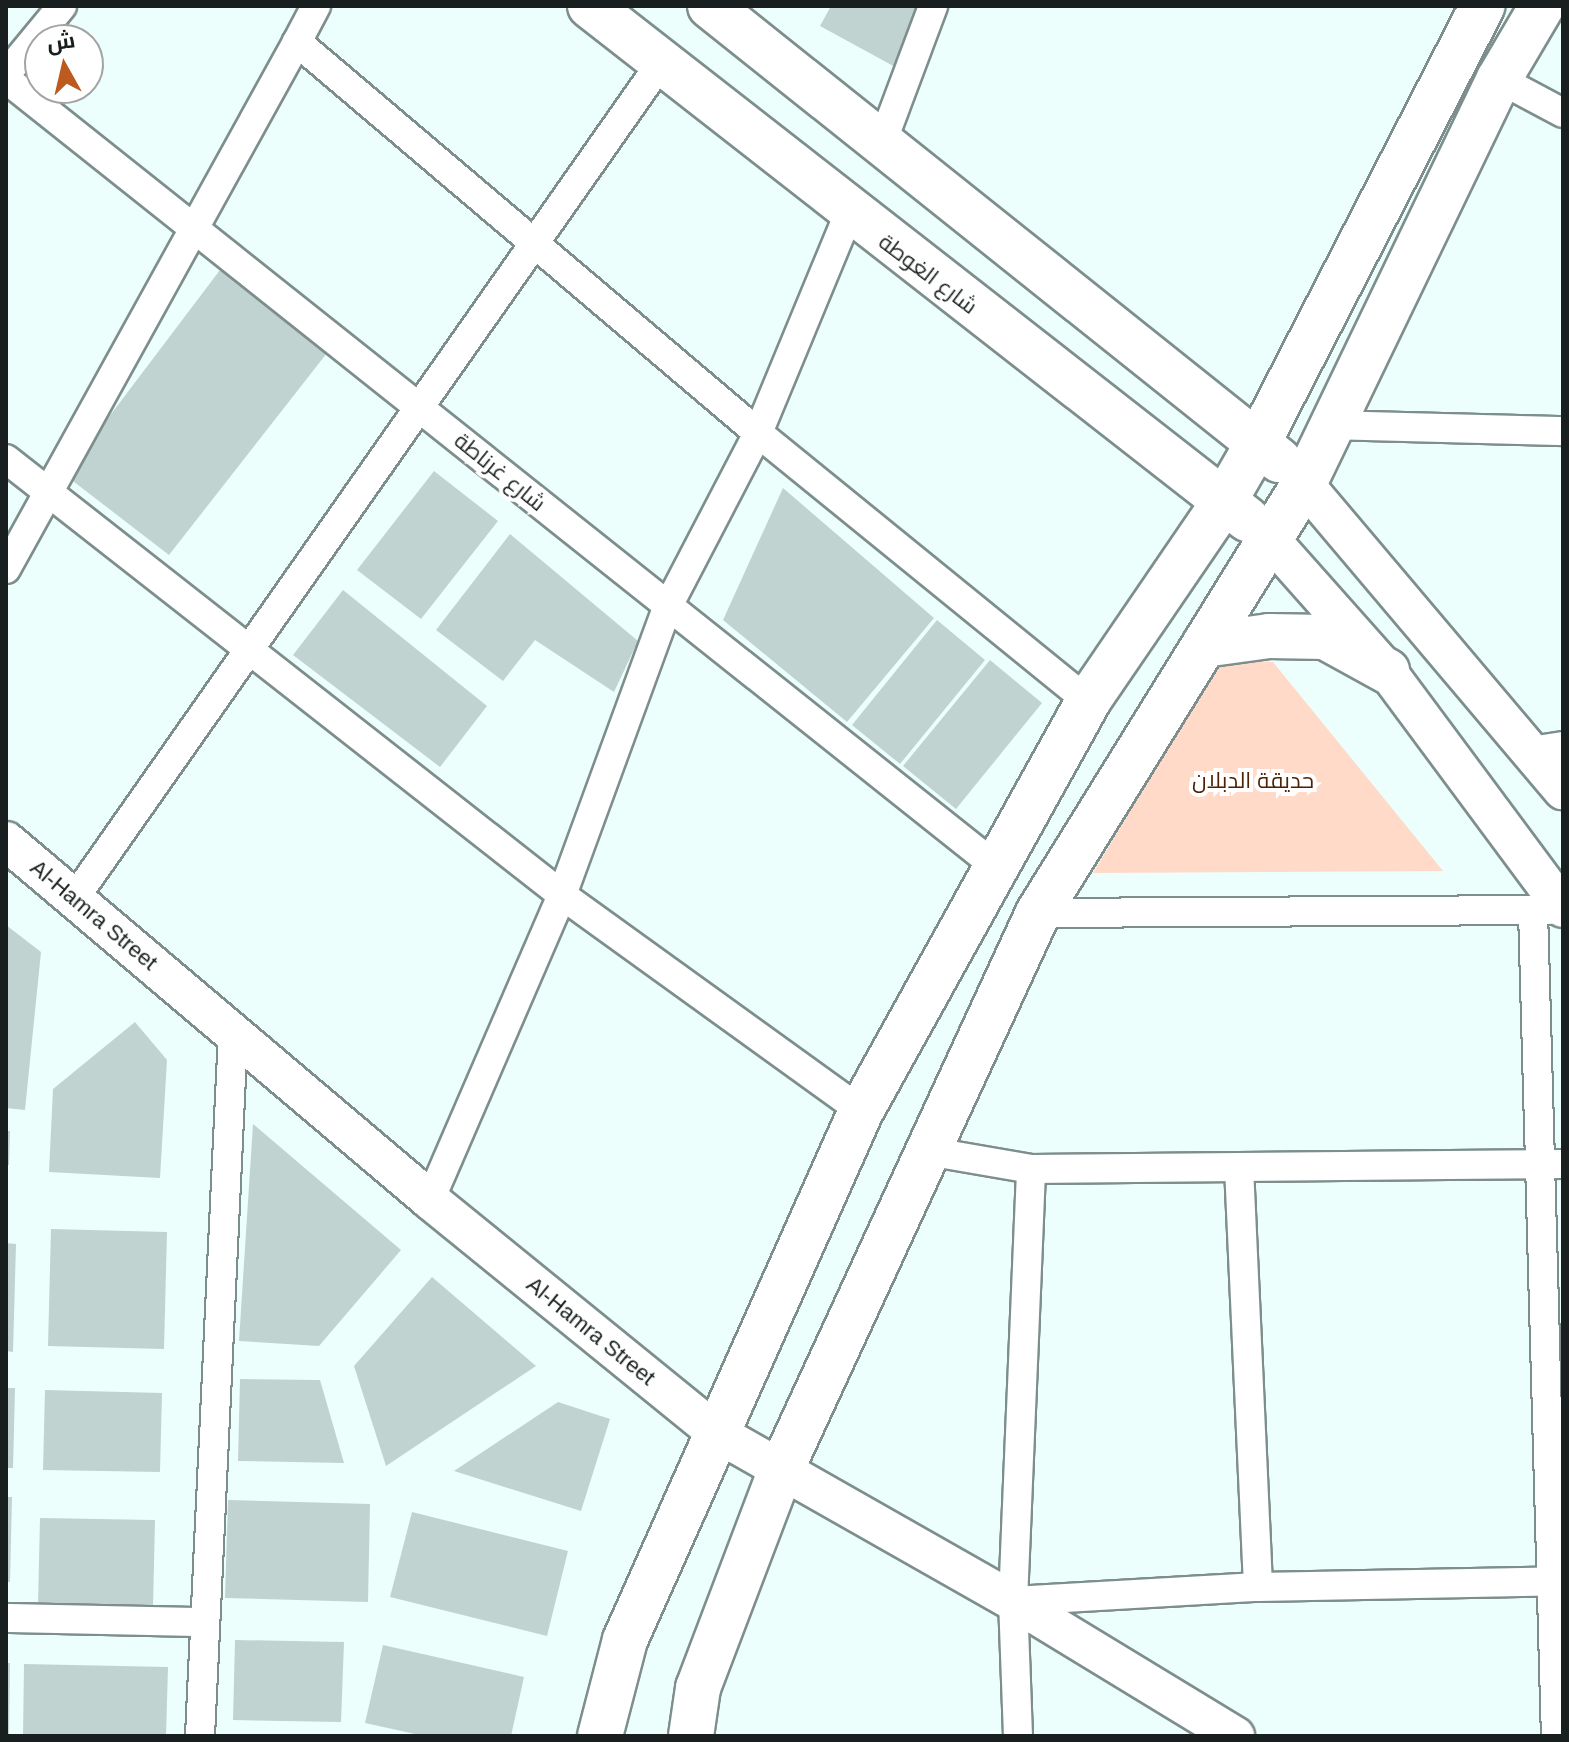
<!DOCTYPE html>
<html>
<head>
<meta charset="utf-8">
<style>
  body { margin:0 }
  #map { position:relative; width:1569px; height:1742px; overflow:hidden; background:#ecfffd; font-family:Helvetica,Cairo,sans-serif }
  div>[style] { position:absolute }
  .green>* { inset:0; background:#ffdac9 }
  .building>* { inset:0; background:#c1d3d1 }
  .roads { filter:drop-shadow(2px 0 #7d8e8c) drop-shadow(-2px 0 #7d8e8c) drop-shadow(0 2px #7d8e8c) drop-shadow(0 -2px #7d8e8c) }
  .street>* { height:28px; margin:-14px; padding:0 14px; transform-origin:14px; border-radius:14px; background:#fff }
  .secondary>* { height:38px; margin:-19px; padding:0 19px; transform-origin:19px; border-radius:19px; background:#fff }
  .primary>* { height:44px; margin:-22px; padding:0 22px; transform-origin:22px; border-radius:22px; background:#fff }
  span { translate:-50% -50%; white-space:nowrap; text-align:center; line-height:1.15; -webkit-text-stroke:8px #fff; paint-order:stroke }
  .street-label { font-size:22px; color:#191f1f }
  .park-label { font-size:22px; color:#4f2004 }
  .frame { position:absolute; inset:0; border:8px solid #191f1f; pointer-events:none }
  .north { position:absolute; left:24px; top:24px; width:80px; height:80px; box-sizing:border-box; background:#fff; border:2px solid #a3a5a5; border-radius:50%; rotate:352deg; font-size:22px; font-weight:700; line-height:32px; text-align:center; color:#191f1f }
  .north::after { content:''; display:block; margin:auto; width:28px; height:36px; background:#bc5a1f; clip-path:polygon(50% 0,100% 100%,50% 72%,0 100%) }
</style>
</head>
<body>
<div id="map">
  <div class="green">
    <i style="clip-path:polygon(1241px 660px,1273px 662px,1443px 871px,1093px 873px,1218px 663px)"></i>
  </div>
  <div class="building">
    <i style="clip-path:polygon(831px 6px,931px 6px,897px 68px,820px 26px)"></i>
    <i style="clip-path:polygon(220px 270px,327px 353px,169px 555px,65px 475px)"></i>
    <i style="clip-path:polygon(434px 471px,498px 521px,421px 619px,357px 570px)"></i>
    <i style="clip-path:polygon(783px 488px,934px 618px,847px 722px,723px 620px)"></i>
    <i style="clip-path:polygon(510px 534px,638px 641px,614px 692px,535px 640px,503px 681px,436px 630px)"></i>
    <i style="clip-path:polygon(343px 590px,487px 706px,440px 767px,293px 655px)"></i>
    <i style="clip-path:polygon(937px 620px,985px 660px,900px 764px,852px 725px)"></i>
    <i style="clip-path:polygon(990px 660px,1042px 703px,956px 809px,903px 766px)"></i>
    <i style="clip-path:polygon(6px 925px,41px 952px,25px 1110px,6px 1108px)"></i>
    <i style="clip-path:polygon(135px 1022px,167px 1060px,160px 1178px,49px 1172px,53px 1089px)"></i>
    <i style="clip-path:polygon(253px 1124px,401px 1250px,319px 1346px,239px 1341px)"></i>
    <i style="clip-path:polygon(6px 1131px,10px 1131px,9px 1165px,6px 1165px)"></i>
    <i style="clip-path:polygon(51px 1229px,167px 1232px,164px 1349px,48px 1346px)"></i>
    <i style="clip-path:polygon(6px 1243px,16px 1244px,13px 1352px,6px 1351px)"></i>
    <i style="clip-path:polygon(432px 1277px,536px 1366px,386px 1466px,354px 1366px)"></i>
    <i style="clip-path:polygon(240px 1379px,320px 1380px,344px 1463px,238px 1461px)"></i>
    <i style="clip-path:polygon(6px 1388px,15px 1388px,13px 1468px,6px 1468px)"></i>
    <i style="clip-path:polygon(45px 1390px,162px 1393px,160px 1472px,43px 1470px)"></i>
    <i style="clip-path:polygon(558px 1402px,610px 1419px,581px 1511px,454px 1471px)"></i>
    <i style="clip-path:polygon(6px 1497px,12px 1497px,10px 1582px,6px 1582px)"></i>
    <i style="clip-path:polygon(228px 1500px,370px 1504px,368px 1602px,225px 1598px)"></i>
    <i style="clip-path:polygon(412px 1512px,568px 1551px,547px 1636px,390px 1597px)"></i>
    <i style="clip-path:polygon(40px 1518px,155px 1520px,153px 1607px,38px 1605px)"></i>
    <i style="clip-path:polygon(235px 1640px,344px 1642px,341px 1722px,233px 1720px)"></i>
    <i style="clip-path:polygon(383px 1645px,524px 1677px,511px 1736px,424px 1736px,365px 1723px)"></i>
    <i style="clip-path:polygon(6px 1663px,10px 1663px,9px 1736px,6px 1736px)"></i>
    <i style="clip-path:polygon(24px 1664px,168px 1667px,166px 1736px,23px 1736px)"></i>
  </div>
  <div class="roads">
    <div class="street">
      <i style="left:316px;top:6px;width:41px;rotate:117.8deg"></i>
      <i style="left:297px;top:42px;width:604px;rotate:40.3deg"></i>
      <i style="left:758px;top:433px;width:425px;rotate:39.1deg"></i>
      <i style="left:6px;top:74px;width:88px;rotate:-50.5deg"></i>
      <i style="left:6px;top:79px;width:1263px;rotate:38.5deg"></i>
      <i style="left:1499px;top:79px;width:72px;rotate:28deg"></i>
      <i style="left:883px;top:140px;width:143px;rotate:-69.5deg"></i>
      <i style="left:1332px;top:425px;width:231px;rotate:1.5deg"></i>
      <i style="left:6px;top:459px;width:707px;rotate:38.1deg"></i>
      <i style="left:562px;top:895px;width:369px;rotate:35.8deg"></i>
      <i style="left:6px;top:569px;width:602px;rotate:-61.09deg"></i>
      <i style="left:1531px;top:751px;width:32px;rotate:-9deg"></i>
      <i style="left:74px;top:899px;width:1022px;rotate:-54.93deg"></i>
      <i style="left:1533px;top:910px;width:826px;rotate:88.41deg"></i>
      <i style="left:1038px;top:913px;width:511px;rotate:-0.34deg"></i>
      <i style="left:927px;top:1151px;width:106px;rotate:9.8deg"></i>
      <i style="left:1031px;top:1169px;width:532px;rotate:-0.54deg"></i>
      <i style="left:1239px;top:1167px;width:420px;rotate:87.4deg"></i>
      <i style="left:430px;top:1200px;width:332px;rotate:-66.6deg"></i>
      <i style="left:562px;top:895px;width:308px;rotate:-69.9deg"></i>
      <i style="left:668px;top:606px;width:195px;rotate:-62.5deg"></i>
      <i style="left:758px;top:433px;width:238px;rotate:-67.5deg"></i>
      <i style="left:1013px;top:1601px;width:245px;rotate:-3.3deg"></i>
      <i style="left:1258px;top:1587px;width:305px;rotate:-1.1deg"></i>
      <i style="left:6px;top:1618px;width:199px;rotate:1.2deg"></i>
      <i style="left:200px;top:1736px;width:704px;rotate:-87.31deg"></i>
      <i style="left:1018px;top:1736px;width:135px;rotate:-92.1deg"></i>
      <i style="left:1013px;top:1601px;width:432px;rotate:-87.6deg"></i>
    </div>
    <div class="secondary">
      <i style="left:1304px;top:484px;width:401px;rotate:49.8deg"></i>
      <i style="left:1269px;top:538px;width:178px;rotate:48.4deg"></i>
      <i style="left:1387px;top:671px;width:295px;rotate:53.4deg"></i>
      <i style="left:6px;top:841px;width:556px;rotate:40.25deg"></i>
      <i style="left:430px;top:1200px;width:370px;rotate:39.1deg"></i>
      <i style="left:717px;top:1433px;width:340px;rotate:29.6deg"></i>
      <i style="left:1013px;top:1601px;width:260px;rotate:31.3deg"></i>
    </div>
    <div class="primary">
      <i style="left:590px;top:6px;width:834px;rotate:37.98deg"></i>
      <i style="left:710px;top:6px;width:728px;rotate:38.59deg"></i>
      <i style="left:1204px;top:645px;width:66px;rotate:-7.9deg"></i>
      <i style="left:1269px;top:636px;width:56px;rotate:1deg"></i>
      <i style="left:1325px;top:637px;width:71px;rotate:28.7deg"></i>
      <i style="left:600px;top:1736px;width:99px;rotate:-75.4deg"></i>
      <i style="left:625px;top:1640px;width:579px;rotate:-65.96deg"></i>
      <i style="left:861px;top:1111px;width:469px;rotate:-61deg"></i>
      <i style="left:1088px;top:701px;width:243px;rotate:-55.7deg"></i>
      <i style="left:1225px;top:500px;width:68px;rotate:-60deg"></i>
      <i style="left:1259px;top:441px;width:489px;rotate:-62.8deg"></i>
      <i style="left:691px;top:1736px;width:49px;rotate:-81.7deg"></i>
      <i style="left:698px;top:1688px;width:233px;rotate:-69.2deg"></i>
      <i style="left:781px;top:1470px;width:613px;rotate:-65.23deg"></i>
      <i style="left:1038px;top:913px;width:505px;rotate:-58.2deg"></i>
      <i style="left:1304px;top:484px;width:449px;rotate:-64.3deg"></i>
      <i style="left:1499px;top:79px;width:85px;rotate:-59.5deg"></i>
    </div>
  </div>
  <div class="street-label">
    <span style="left:928px;top:274px;rotate:37deg">شارع الغوطة</span>
    <span style="left:500px;top:472px;rotate:39deg">شارع غرناطة</span>
    <span style="left:94px;top:915px;rotate:40deg">Al-Hamra Street</span>
    <span style="left:591px;top:1331px;rotate:39deg">Al-Hamra Street</span>
  </div>
  <div class="park-label">
    <span style="left:1253px;top:781px">حديقة الدبلان</span>
  </div>
  <div class="frame"></div>
  <div class="north">ش</div>
</div>
</body>
</html>
